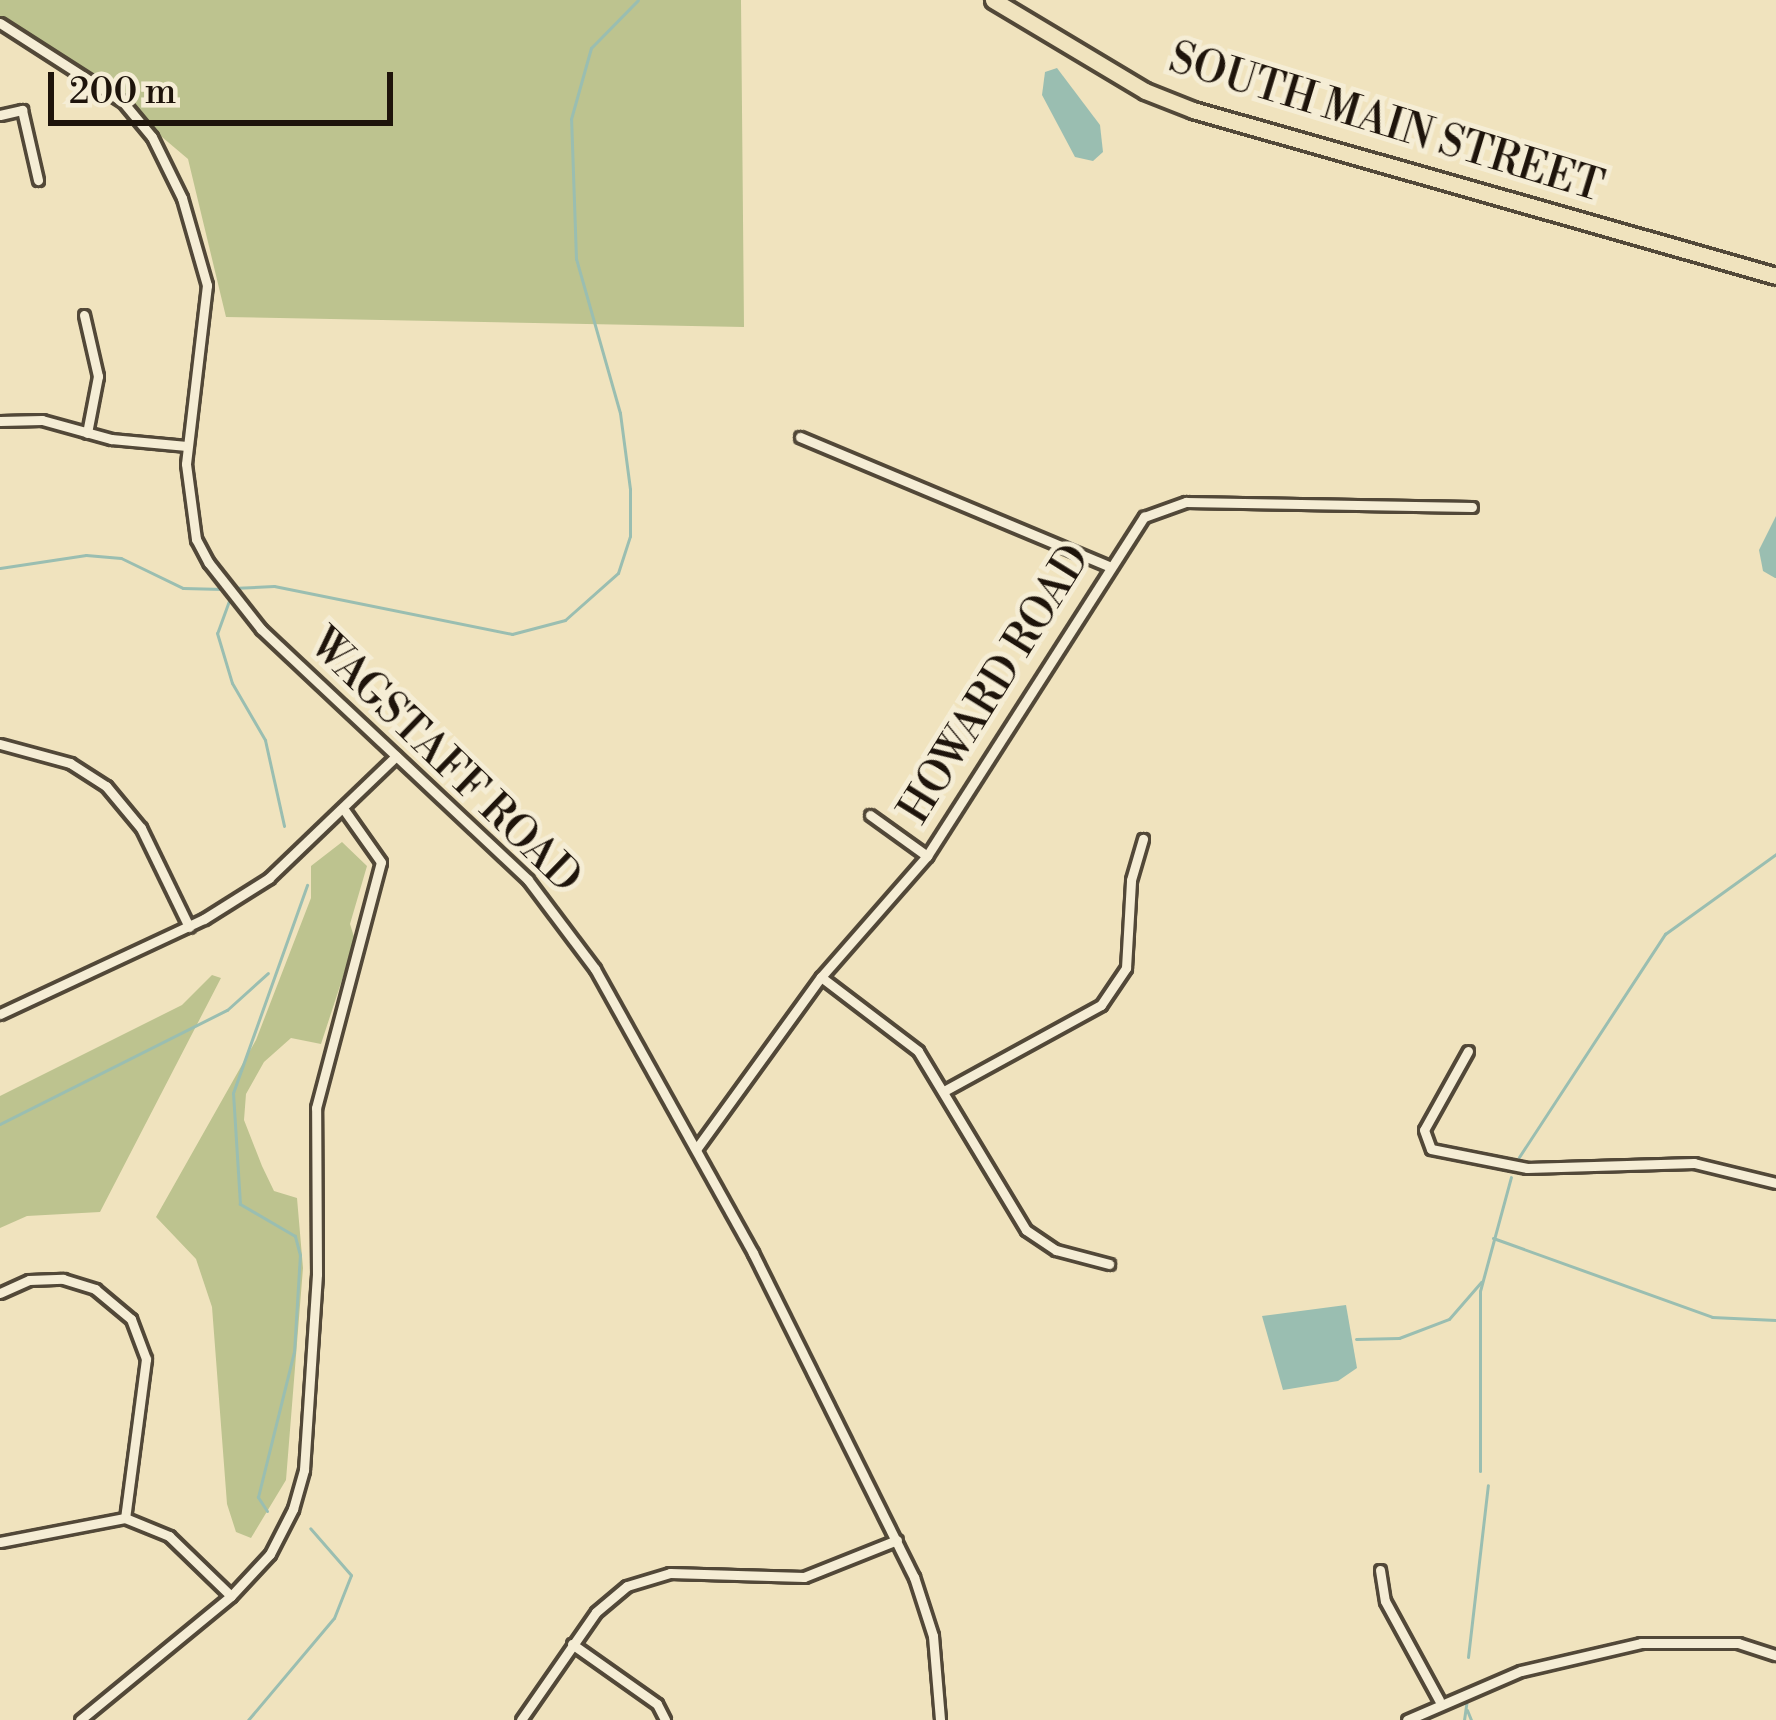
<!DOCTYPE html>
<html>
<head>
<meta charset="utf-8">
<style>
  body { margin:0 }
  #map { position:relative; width:1776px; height:1720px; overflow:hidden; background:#f0e3be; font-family:"Libre Bodoni",serif }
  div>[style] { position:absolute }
  .green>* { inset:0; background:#bdc38f }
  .water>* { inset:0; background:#9abeb1 }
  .stream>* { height:3px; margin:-1.5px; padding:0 1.5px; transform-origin:1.5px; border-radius:1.5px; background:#9abeb1 }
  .roads { filter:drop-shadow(3px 0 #524838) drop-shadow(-3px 0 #524838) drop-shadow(0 3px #524838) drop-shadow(0 -3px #524838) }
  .minor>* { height:9px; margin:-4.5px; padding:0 4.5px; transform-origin:4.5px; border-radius:4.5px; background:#f5edd5 }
  .trunk>* { height:15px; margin:-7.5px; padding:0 7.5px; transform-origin:7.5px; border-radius:7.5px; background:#f0e3be }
  span { translate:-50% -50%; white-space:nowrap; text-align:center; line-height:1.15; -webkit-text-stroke:10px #f5edd5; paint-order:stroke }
  .street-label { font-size:42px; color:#1e140b }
  .scale { position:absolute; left:48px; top:72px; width:345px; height:54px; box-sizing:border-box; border:6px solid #1e140b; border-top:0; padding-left:15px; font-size:36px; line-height:42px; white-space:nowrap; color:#1e140b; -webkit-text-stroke:9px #f5edd5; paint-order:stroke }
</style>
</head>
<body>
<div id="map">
  <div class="green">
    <i style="clip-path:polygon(0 0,741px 0,744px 327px,226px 317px,188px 159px,91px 77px,0 18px)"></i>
    <i style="clip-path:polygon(342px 842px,367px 866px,350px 924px,355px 940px,321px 1044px,291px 1038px,264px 1062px,246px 1094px,244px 1120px,262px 1166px,274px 1191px,297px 1198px,303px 1268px,286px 1480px,251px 1538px,236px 1532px,227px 1504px,212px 1307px,196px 1259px,156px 1217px,256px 1040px,311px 898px,311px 866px)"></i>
    <i style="clip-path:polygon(212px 975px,221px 978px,100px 1212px,27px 1216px,0 1228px,0 1096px,182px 1005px)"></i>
  </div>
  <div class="water">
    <i style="clip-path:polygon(1057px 68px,1100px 125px,1103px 152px,1093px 161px,1075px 157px,1042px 95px,1045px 72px)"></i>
    <i style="clip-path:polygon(1776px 516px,1776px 578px,1775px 578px,1763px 571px,1759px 550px)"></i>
    <i style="clip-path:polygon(1346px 1305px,1357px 1368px,1338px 1381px,1283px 1390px,1262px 1316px)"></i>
  </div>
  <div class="stream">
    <i style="left:0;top:568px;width:87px;rotate:-8.6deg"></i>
    <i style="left:86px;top:555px;width:35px;rotate:5deg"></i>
    <i style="left:121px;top:558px;width:69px;rotate:25.8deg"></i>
    <i style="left:183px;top:588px;width:40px;rotate:1.4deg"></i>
    <i style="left:232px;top:588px;width:42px;rotate:-2.7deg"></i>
    <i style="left:274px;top:586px;width:243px;rotate:11.4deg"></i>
    <i style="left:512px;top:634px;width:55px;rotate:-14.8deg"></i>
    <i style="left:565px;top:620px;width:71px;rotate:-41.6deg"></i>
    <i style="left:618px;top:573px;width:39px;rotate:-72deg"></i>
    <i style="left:630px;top:536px;width:47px;rotate:-90deg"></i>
    <i style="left:630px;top:489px;width:77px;rotate:-97.5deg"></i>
    <i style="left:620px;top:413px;width:160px;rotate:-105.9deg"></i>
    <i style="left:576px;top:259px;width:140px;rotate:-92deg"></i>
    <i style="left:571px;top:119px;width:74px;rotate:-74.3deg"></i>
    <i style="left:591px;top:48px;width:67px;rotate:-45.6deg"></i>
    <i style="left:230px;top:598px;width:37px;rotate:110deg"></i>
    <i style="left:217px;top:633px;width:52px;rotate:73.3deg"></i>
    <i style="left:232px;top:683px;width:66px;rotate:59.9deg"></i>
    <i style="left:265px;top:740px;width:88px;rotate:77.5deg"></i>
    <i style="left:0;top:1124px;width:254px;rotate:-26.7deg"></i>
    <i style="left:227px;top:1010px;width:55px;rotate:-42.1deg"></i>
    <i style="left:1519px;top:1157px;width:267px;rotate:-56.8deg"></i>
    <i style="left:1665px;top:934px;width:137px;rotate:-35.8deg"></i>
    <i style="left:1493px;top:1238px;width:233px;rotate:19.8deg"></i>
    <i style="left:1712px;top:1317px;width:64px;rotate:2.7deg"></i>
    <i style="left:1356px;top:1339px;width:43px;rotate:-1.3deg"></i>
    <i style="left:1399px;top:1338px;width:53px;rotate:-20.8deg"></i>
    <i style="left:1449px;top:1319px;width:49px;rotate:-49.1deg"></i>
    <i style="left:1480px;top:1471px;width:180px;rotate:-90deg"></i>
    <i style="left:1480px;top:1291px;width:118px;rotate:-74.8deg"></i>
    <i style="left:267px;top:1511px;width:17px;rotate:-123deg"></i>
    <i style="left:258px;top:1497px;width:149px;rotate:-76.1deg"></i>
    <i style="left:294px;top:1352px;width:97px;rotate:-86.5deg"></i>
    <i style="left:300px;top:1255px;width:20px;rotate:-105deg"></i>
    <i style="left:295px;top:1236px;width:64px;rotate:-149.8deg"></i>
    <i style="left:240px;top:1204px;width:111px;rotate:-93.6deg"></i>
    <i style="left:233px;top:1093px;width:221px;rotate:-70.4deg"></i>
    <i style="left:1468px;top:1657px;width:173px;rotate:-83.4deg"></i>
    <i style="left:1467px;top:1710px;width:11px;rotate:68deg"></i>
    <i style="left:248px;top:1720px;width:133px;rotate:-49.9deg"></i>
    <i style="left:334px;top:1618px;width:46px;rotate:-68.4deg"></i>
    <i style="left:351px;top:1575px;width:62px;rotate:-131.1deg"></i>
    <i style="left:1464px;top:1720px;width:21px;rotate:-82deg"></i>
  </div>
  <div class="roads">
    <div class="minor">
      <i style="left:0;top:23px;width:146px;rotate:32.7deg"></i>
      <i style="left:123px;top:102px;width:45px;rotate:50.4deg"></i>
      <i style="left:152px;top:137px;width:68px;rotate:63.8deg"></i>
      <i style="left:182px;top:198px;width:91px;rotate:74deg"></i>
      <i style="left:207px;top:285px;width:180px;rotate:96.7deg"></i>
      <i style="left:186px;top:464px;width:76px;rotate:82.4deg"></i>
      <i style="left:196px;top:539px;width:27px;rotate:62deg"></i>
      <i style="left:209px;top:563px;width:84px;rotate:51.8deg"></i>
      <i style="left:261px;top:629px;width:366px;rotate:43.2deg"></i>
      <i style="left:528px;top:880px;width:111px;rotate:53deg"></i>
      <i style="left:595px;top:969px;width:325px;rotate:60.9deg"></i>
      <i style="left:753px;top:1253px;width:362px;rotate:63.6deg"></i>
      <i style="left:914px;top:1577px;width:62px;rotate:72.1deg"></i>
      <i style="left:933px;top:1636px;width:84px;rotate:85.2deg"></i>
      <i style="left:0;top:115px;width:23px;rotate:-13deg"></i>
      <i style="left:22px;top:110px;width:72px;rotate:77.1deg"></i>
      <i style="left:84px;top:315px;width:63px;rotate:77.1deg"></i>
      <i style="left:98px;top:376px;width:58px;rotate:100.9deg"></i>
      <i style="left:0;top:421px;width:42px;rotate:-1.4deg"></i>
      <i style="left:42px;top:420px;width:72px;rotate:15.4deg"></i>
      <i style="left:111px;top:439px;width:76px;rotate:5.3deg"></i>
      <i style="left:800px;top:437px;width:335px;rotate:22.7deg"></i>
      <i style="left:0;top:744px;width:73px;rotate:15.2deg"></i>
      <i style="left:70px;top:763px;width:43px;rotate:32.6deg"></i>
      <i style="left:106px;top:786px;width:55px;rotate:50.2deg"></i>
      <i style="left:141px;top:828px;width:110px;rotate:64.1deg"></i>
      <i style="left:870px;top:815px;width:70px;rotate:35.7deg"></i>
      <i style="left:821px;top:977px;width:122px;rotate:37.3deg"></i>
      <i style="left:918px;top:1051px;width:209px;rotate:58.9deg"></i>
      <i style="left:1026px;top:1230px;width:36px;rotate:34deg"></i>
      <i style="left:1056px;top:1250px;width:55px;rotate:14.8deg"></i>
      <i style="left:0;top:1014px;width:225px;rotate:-25deg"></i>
      <i style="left:204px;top:919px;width:77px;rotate:-32.2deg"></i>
      <i style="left:269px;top:878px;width:176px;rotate:-43.8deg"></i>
      <i style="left:1468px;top:1051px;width:90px;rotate:119.1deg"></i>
      <i style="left:1424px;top:1130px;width:20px;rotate:70deg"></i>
      <i style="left:1431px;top:1149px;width:98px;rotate:11.2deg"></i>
      <i style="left:1527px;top:1168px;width:167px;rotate:-1.7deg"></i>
      <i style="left:1694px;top:1163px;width:84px;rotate:13.7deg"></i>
      <i style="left:944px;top:1091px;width:179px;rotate:-28.7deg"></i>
      <i style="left:1101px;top:1005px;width:45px;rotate:-56deg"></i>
      <i style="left:1126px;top:968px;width:88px;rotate:-86.7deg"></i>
      <i style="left:1131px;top:880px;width:43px;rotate:-73.7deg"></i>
      <i style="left:697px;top:1148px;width:211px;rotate:-54.1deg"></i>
      <i style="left:821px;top:977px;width:161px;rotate:-48.8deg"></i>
      <i style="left:927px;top:856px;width:403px;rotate:-57.4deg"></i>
      <i style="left:1144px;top:517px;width:45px;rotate:-19.7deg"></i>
      <i style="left:1186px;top:502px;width:286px;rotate:1deg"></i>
      <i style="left:0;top:1293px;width:32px;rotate:-24deg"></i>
      <i style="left:29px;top:1280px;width:34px;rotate:-2deg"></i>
      <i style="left:63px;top:1279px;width:34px;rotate:17deg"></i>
      <i style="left:95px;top:1289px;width:47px;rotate:39.8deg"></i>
      <i style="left:131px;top:1319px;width:43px;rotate:69.4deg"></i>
      <i style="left:146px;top:1359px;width:160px;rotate:97.5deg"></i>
      <i style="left:0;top:1542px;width:127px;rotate:-10.9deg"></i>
      <i style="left:125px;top:1518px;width:48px;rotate:22.2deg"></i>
      <i style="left:169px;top:1536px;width:86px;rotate:44.1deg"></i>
      <i style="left:1380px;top:1570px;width:31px;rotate:81deg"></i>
      <i style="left:1385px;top:1601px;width:113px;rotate:61.4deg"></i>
      <i style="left:572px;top:1644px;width:104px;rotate:35.2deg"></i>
      <i style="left:657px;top:1704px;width:18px;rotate:63deg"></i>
      <i style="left:80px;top:1720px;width:195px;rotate:-39.4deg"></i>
      <i style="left:231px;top:1596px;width:57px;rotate:-47.1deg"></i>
      <i style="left:270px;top:1554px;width:51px;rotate:-62.9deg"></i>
      <i style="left:293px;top:1509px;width:41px;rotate:-74.2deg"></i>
      <i style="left:304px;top:1470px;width:196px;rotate:-86.2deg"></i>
      <i style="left:317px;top:1274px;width:166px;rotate:-90.3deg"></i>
      <i style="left:316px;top:1108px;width:254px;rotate:-75.2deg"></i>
      <i style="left:381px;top:862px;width:62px;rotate:-125.2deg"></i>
      <i style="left:521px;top:1720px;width:131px;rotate:-55.2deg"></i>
      <i style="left:596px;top:1612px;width:40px;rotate:-40deg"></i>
      <i style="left:627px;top:1586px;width:45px;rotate:-16.8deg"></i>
      <i style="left:670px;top:1573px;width:134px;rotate:1.7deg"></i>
      <i style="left:804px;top:1577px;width:100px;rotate:-21.7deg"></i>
      <i style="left:1407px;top:1720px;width:124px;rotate:-23.3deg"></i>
      <i style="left:1521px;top:1671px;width:123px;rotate:-13.1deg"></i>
      <i style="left:1641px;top:1643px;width:97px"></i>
      <i style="left:1738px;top:1643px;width:40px;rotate:18deg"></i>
    </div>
    <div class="trunk">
      <i style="left:993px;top:0;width:177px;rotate:30.9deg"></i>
      <i style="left:1145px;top:91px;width:52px;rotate:21.6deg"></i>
      <i style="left:1193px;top:110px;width:606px;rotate:15.89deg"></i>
    </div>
  </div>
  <div class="street-label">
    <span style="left:1386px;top:124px;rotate:17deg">SOUTH MAIN STREET</span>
    <span style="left:996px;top:685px;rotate:-58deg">HOWARD ROAD</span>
    <span style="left:444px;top:762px;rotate:44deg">WAGSTAFF ROAD</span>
  </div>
  <div class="scale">200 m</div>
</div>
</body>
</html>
